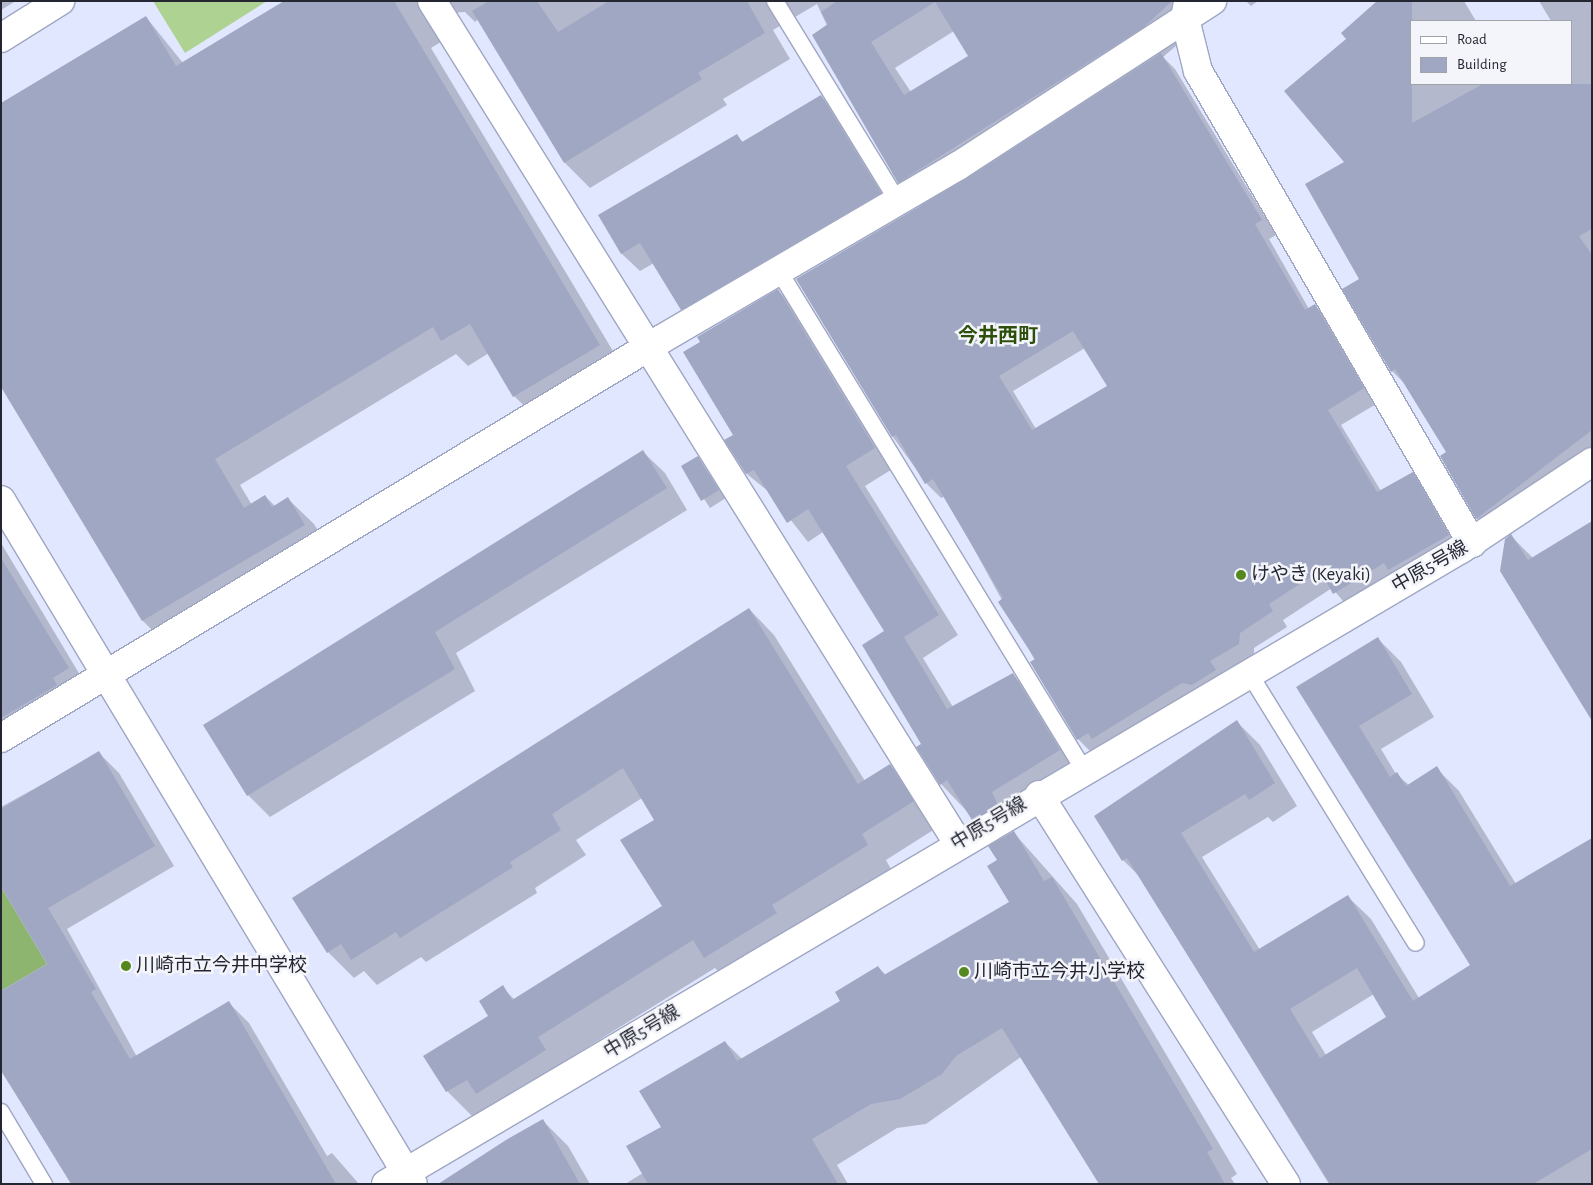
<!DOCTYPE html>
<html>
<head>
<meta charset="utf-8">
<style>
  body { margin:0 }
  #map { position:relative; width:1593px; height:1185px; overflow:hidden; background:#e1e7ff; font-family:"Alegreya Sans","Noto Sans JP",sans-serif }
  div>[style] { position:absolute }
  .green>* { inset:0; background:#add292 }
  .water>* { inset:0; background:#8eb570 }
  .shadow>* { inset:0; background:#0003 }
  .building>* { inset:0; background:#a0a7c3 }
  .roads { filter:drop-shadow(1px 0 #9fa6c2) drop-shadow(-1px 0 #9fa6c2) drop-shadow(0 1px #9fa6c2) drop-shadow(0 -1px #9fa6c2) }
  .service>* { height:16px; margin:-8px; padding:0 8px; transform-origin:8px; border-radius:8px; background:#fff }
  .minor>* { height:28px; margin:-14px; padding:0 14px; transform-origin:14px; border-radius:14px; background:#fff }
  .tertiary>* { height:28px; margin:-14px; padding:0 14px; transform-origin:14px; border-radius:14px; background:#fff }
  .dots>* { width:14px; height:14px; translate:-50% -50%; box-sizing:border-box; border:2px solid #f4f5fb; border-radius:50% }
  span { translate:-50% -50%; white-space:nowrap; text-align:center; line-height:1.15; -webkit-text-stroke:5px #f4f5fb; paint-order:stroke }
  .street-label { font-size:19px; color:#242732 }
  .poi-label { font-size:19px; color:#242732 }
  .left { translate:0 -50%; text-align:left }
  .neighbourhood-label { font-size:20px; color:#2e4f0b; font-weight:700 }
  .frame { position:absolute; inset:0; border:2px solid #242732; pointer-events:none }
  .legend { position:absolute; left:1410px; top:20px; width:162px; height:65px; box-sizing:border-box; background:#f4f5fb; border:1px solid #a1a3ab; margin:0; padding:6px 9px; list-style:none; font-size:15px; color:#242732 }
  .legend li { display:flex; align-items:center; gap:10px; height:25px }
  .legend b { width:25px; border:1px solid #a1a3ab }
</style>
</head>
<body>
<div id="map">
  <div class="green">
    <i style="clip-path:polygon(153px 1px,267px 1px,185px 53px)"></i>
  </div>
  <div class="water">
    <i style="clip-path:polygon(1px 887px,47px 964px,1px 991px)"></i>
  </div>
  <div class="shadow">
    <i style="clip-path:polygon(1px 1px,16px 1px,1px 10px)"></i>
    <i style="clip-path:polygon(evenodd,286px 1px,1202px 1px,1183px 40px,1163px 57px,1175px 69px,1276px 235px,1269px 239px,1309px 309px,1315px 306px,1330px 321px,1378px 403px,1341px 425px,1381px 491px,1412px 473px,1427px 488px,1463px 550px,1349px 608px,1332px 588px,1283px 620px,1287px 627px,1254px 648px,1254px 659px,1093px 754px,1078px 739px,945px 496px,941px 498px,926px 483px,893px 437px,797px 279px,923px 206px,899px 182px,817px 4px,773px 30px,790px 59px,723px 99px,727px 105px,590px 188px,565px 163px,478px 19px,475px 22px,465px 12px,450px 13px,446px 39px,431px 48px,625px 371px,540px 421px,514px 396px,489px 353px,468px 366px,456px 354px,240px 485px,252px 505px,265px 496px,275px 506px,288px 499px,314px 524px,330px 551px,168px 646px,142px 620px,146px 17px,183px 63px,286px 1px,954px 31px,970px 57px,911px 92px,895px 68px,954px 31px,286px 1px,1085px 348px,1109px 386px,1036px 429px,1013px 391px,1085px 348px)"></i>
    <i style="clip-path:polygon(1246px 1px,1258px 1px,1251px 6px)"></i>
    <i style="clip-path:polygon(1379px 1px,1464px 1px,1476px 21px,1412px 21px,1412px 84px,1572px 84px,1572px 21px,1551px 21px,1539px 1px,1592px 1px,1592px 456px,1494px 535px,1477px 519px,1441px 457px,1448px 453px,1408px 387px,1392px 371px,1361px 280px,1346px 162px,1347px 39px)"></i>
    <i style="clip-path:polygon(821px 96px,838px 114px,898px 211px,699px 327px,682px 309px,654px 263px,640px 271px,622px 254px,600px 216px,737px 136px,744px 143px)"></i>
    <i style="clip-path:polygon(778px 291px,798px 310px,894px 468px,865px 486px,958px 635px,923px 658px,953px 707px,1013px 675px,1033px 695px,1079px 770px,993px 839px,941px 784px,886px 632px,823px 532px,808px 542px,769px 492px,747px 474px,726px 440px,734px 435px)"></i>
    <i style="clip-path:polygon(643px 452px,665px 473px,687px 510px,456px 653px,475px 691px,270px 817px,248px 795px,205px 725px)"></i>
    <i style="clip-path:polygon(697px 457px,726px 498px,710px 508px,682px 466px)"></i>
    <i style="clip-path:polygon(1511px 536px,1533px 558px,1592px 717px)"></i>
    <i style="clip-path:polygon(1px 543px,89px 690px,1px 751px)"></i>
    <i style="clip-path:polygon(749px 609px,774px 635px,865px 781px,890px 765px,915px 791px,938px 827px,886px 860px,892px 871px,730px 983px,715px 968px,562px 1063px,570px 1076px,502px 1119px,490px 1106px,473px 1117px,447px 1091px,425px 1056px,489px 1016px,502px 987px,515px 1000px,663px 907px,656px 820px,642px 798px,576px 840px,586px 855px,535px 888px,537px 893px,426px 962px,421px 957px,377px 985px,364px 971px,354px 978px,328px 952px,294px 898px)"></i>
    <i style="clip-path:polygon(evenodd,1378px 639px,1401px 662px,1434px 717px,1381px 749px,1396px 774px,1409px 785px,1436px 768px,1459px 791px,1516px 884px,1592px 839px,1592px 1184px,1329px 1184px,1140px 877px,1123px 860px,1237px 722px,1260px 745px,1297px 806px,1273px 822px,1268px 817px,1202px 857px,1260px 950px,1348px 897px,1371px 919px,1419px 998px,1472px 966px,1298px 688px,1378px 639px,1374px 994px,1388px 1017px,1326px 1055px,1312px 1032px,1374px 994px)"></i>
    <i style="clip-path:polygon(99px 753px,119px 773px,174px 866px,67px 929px,137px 1057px,229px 1003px,249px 1023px,327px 1156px,332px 1153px,359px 1184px,72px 1184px,1px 1071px,1px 993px,49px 965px,1px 884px,1px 807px)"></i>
    <i style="clip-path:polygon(1014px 833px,1077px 904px,1237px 1174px,1231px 1178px,1235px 1184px,1100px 1184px,1021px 1057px,926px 1124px,897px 1128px,837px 1165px,848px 1184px,625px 1184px,643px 1173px,662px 1127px,725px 1042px,743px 1060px,842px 1001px,878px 967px,886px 975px,1011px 902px,999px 860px)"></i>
    <i style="clip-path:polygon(543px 1121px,568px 1146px,590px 1184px,452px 1184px)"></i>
  </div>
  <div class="building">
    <i style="clip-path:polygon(284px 1px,394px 1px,600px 345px,513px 397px,470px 324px,441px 341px,433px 327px,215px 459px,244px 508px,265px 495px,272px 507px,288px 497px,305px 525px,142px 621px,1px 387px,1px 103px,146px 16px,176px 66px)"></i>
    <i style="clip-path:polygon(489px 1px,537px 1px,558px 32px,609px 1px,747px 1px,765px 33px,698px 73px,702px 79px,564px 163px,472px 11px)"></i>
    <i style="clip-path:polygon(evenodd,837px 1px,1172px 1px,1144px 27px,898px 183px,812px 35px,828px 24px,821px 12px,837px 1px,935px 2px,968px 56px,904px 95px,871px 42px,935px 2px)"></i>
    <i style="clip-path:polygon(1377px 1px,1412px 1px,1412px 123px,1483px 84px,1592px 84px,1592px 229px,1579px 236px,1592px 255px,1592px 430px,1476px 519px,1440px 456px,1446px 452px,1395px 369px,1391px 372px,1342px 289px,1359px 279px,1305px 184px,1344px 162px,1284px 91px,1346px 39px,1341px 33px)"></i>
    <i style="clip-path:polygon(evenodd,1161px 53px,1262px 220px,1255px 224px,1305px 310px,1315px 304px,1364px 388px,1328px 410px,1377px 492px,1413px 472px,1449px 535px,1388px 570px,1384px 563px,1333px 594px,1320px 571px,1269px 604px,1273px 611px,1240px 633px,1239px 644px,1210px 661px,1216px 670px,1192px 685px,1182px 683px,1092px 739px,1088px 733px,1077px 740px,1030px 662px,1035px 659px,998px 602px,1003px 598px,933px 479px,925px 484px,896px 435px,892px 437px,796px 279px,966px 179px,1161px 53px,1073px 331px,1107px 386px,1032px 430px,999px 376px,1073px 331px)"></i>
    <i style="clip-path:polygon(821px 95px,881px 193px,681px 310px,640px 243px,621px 254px,598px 215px,737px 134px,742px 142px)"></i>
    <i style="clip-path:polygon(778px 289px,875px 448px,846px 466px,939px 615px,904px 637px,947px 709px,1013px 673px,1060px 750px,992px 792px,998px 805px,972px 820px,947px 780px,940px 785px,916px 747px,921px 744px,862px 645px,884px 631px,808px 509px,787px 523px,754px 470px,746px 474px,724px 440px,733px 435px,683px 352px,700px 342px,697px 337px)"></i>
    <i style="clip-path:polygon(643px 450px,667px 488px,435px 632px,455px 669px,247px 796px,203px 725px)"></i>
    <i style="clip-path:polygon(698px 456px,719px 490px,701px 501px,681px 466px)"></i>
    <i style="clip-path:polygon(1592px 521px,1592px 721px,1500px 571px,1505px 539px,1511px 534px,1528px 560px)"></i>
    <i style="clip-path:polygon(1px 558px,69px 668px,53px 678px,57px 685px,1px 718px)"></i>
    <i style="clip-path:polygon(749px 608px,858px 784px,890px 764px,914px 801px,862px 834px,868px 845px,772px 905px,777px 913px,704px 958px,693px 940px,538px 1037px,546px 1050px,476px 1094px,467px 1080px,446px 1092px,423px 1056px,488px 1016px,479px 1001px,503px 985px,512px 1000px,662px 906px,620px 840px,654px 820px,623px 768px,552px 814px,561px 830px,510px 862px,513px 867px,400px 938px,396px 932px,351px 960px,341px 944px,327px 953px,292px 898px)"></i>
    <i style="clip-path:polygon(evenodd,1378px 637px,1412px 694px,1359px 726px,1390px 777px,1397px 772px,1406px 786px,1437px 766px,1510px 886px,1592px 838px,1592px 1149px,1533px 1184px,1330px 1184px,1127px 858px,1122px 861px,1094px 816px,1237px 720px,1275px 783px,1249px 800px,1245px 794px,1181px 833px,1254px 952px,1348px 895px,1413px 1001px,1470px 965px,1296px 687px,1378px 637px,1357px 968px,1386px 1017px,1320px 1058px,1290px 1009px,1357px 968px)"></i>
    <i style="clip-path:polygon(99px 751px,155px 846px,48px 908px,96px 989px,91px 992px,130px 1059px,229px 1001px,336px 1184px,71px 1184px,1px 1070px,1px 991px,47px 964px,1px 887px,1px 809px)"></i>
    <i style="clip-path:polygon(1014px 831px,1044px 881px,1052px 877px,1213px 1149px,1207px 1152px,1225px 1184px,1099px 1184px,1002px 1028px,956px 1056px,942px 1074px,900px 1099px,871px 1104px,812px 1139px,838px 1184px,648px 1184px,626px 1146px,661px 1127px,639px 1091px,725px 1041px,737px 1061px,840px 1001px,835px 992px,878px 966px,884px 975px,1009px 902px,987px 866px,997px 860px,988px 846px)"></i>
    <i style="clip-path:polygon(543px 1119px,580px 1184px,438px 1184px,506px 1140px)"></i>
  </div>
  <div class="roads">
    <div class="service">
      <i style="left:775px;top:1px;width:236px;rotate:58.5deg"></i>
      <i style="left:779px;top:271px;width:585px;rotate:58.57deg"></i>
      <i style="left:1249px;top:673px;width:317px;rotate:58.3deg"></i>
      <i style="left:1px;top:1112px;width:84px;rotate:59.2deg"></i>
    </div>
    <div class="minor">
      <i style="left:432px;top:1px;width:993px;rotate:58.01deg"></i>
      <i style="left:1188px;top:2px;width:17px;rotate:100deg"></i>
      <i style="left:1185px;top:19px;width:54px;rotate:76deg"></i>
      <i style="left:1198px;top:71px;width:546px;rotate:59.86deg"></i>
      <i style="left:1px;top:38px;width:70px;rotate:-32.1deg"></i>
      <i style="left:1px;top:738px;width:770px;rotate:-31.13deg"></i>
      <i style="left:660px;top:340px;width:345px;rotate:-30.3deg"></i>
      <i style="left:958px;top:166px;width:303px;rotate:-33deg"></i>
      <i style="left:1039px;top:795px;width:461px;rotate:57.6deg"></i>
      <i style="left:386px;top:1184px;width:1249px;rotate:-30.57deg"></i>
      <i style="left:1461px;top:549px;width:157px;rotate:-33.6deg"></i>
    </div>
    <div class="tertiary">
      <i style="left:1px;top:500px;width:798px;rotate:58.94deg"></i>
    </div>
  </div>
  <div class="dots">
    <i style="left:1241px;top:575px;background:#54881f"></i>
    <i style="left:126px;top:966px;background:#54881f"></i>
    <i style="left:964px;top:972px;background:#54881f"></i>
  </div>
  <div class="street-label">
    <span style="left:1430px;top:567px;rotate:-30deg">中原5号線</span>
    <span style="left:989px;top:824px;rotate:-31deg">中原5号線</span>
    <span style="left:642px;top:1032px;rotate:-31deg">中原5号線</span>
  </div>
  <div class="poi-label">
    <span class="left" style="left:1251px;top:575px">けやき (Keyaki)</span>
    <span class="left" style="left:136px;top:966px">川崎市立今井中学校</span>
    <span class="left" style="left:974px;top:972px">川崎市立今井小学校</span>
  </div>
  <div class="neighbourhood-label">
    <span style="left:998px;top:336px">今井西町</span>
  </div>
  <div class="frame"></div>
  <ul class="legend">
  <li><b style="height:6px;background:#fff"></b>Road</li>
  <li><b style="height:14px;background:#a0a7c3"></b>Building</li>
  </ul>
</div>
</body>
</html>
